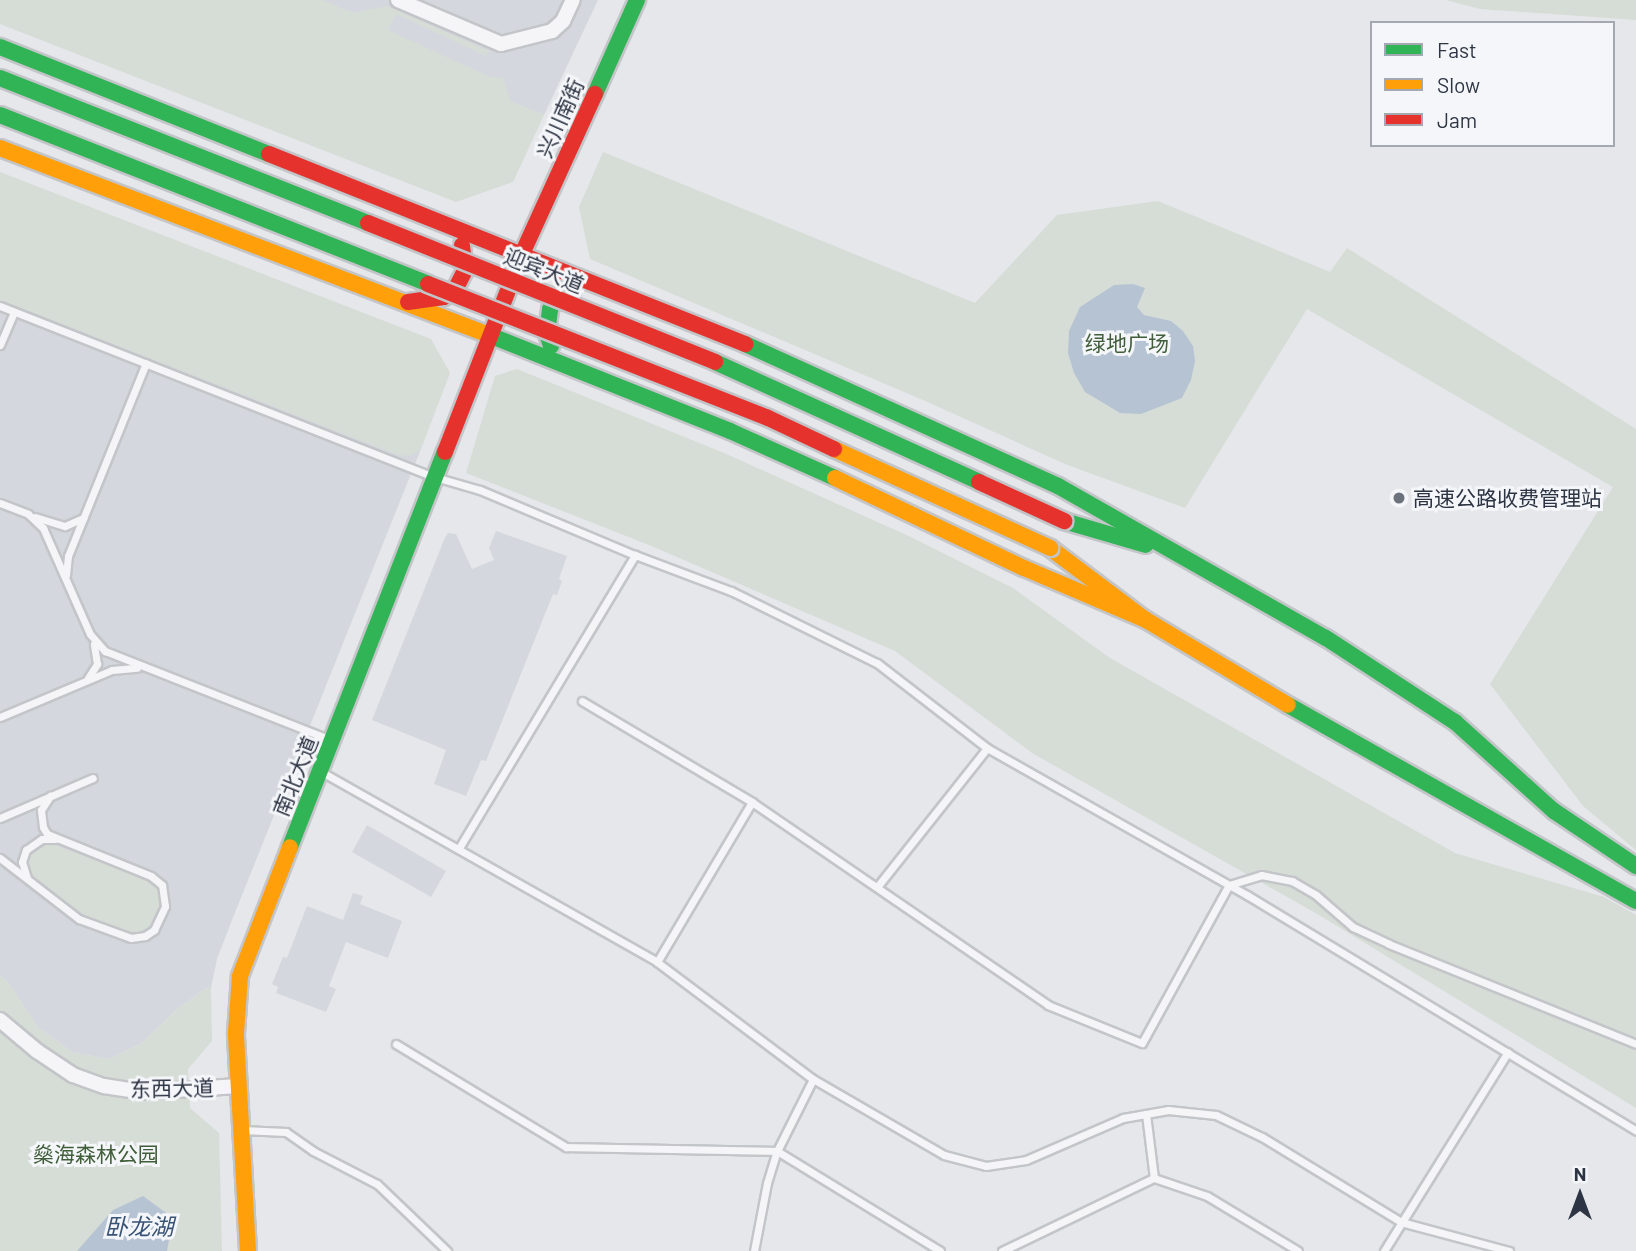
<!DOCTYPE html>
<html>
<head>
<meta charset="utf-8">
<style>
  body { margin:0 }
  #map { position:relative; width:1636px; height:1251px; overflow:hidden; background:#e5e7ea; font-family:Barlow,"Noto Sans SC",sans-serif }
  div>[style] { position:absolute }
  .built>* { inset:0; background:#d4d7dd }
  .green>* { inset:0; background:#d6ddd6 }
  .water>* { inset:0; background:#b6c3d3 }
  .roads { filter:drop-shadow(2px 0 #c3c5c8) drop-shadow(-2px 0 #c3c5c8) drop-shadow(0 2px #c3c5c8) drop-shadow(0 -2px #c3c5c8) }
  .lane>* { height:7px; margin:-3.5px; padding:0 3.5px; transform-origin:3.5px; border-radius:3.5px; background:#f5f5f7 }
  .street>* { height:14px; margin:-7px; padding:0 7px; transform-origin:7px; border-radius:7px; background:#f5f5f7 }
  .fast>* { height:16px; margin:-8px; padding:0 8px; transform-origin:8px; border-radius:8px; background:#30b455 }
  .slow>* { height:16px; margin:-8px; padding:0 8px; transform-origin:8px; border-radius:8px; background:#ff9f0a }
  .jam>* { height:16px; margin:-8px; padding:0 8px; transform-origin:8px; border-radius:8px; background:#e5322d }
  .bridges { filter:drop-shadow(2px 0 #c2c4c8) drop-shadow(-2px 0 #c2c4c8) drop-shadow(0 2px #c2c4c8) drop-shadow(0 -2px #c2c4c8) }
  .fast-bridge>* { height:16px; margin:-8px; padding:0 8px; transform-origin:8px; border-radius:8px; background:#30b455 }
  .slow-bridge>* { height:16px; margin:-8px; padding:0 8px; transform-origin:8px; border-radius:8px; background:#ff9f0a }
  .jam-bridge>* { height:16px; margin:-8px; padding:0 8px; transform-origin:8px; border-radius:8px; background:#e5322d }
  .dots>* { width:19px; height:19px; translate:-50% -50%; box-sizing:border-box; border:4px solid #f4f6f9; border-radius:50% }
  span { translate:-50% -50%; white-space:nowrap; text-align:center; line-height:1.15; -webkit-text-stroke:6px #f4f6f9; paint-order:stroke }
  .street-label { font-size:21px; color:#2d3443 }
  .park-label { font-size:21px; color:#415e3a }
  .poi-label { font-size:21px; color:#2d3443 }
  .left { translate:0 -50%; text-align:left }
  .water-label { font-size:23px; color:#385375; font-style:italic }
  .legend { position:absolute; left:1370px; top:21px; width:245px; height:126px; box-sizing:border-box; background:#f4f6f9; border:2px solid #a4a8b0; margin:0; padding:9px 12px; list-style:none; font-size:21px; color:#2d3443 }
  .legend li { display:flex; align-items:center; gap:14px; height:35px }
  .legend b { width:35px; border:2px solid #a4a8b0 }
  .north { position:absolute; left:1545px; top:1160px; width:70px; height:70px; -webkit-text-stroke:5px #f4f6f9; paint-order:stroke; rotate:0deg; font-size:19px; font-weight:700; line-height:28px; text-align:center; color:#2d3443 }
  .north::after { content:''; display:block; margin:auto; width:24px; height:32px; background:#2d3443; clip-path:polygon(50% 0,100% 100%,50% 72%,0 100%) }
</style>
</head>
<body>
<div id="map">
  <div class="built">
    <i style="clip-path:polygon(271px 0,598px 0,544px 115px,410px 62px)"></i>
    <i style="clip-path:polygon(0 285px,421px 449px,232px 920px,217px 959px,211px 988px,206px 988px,176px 1010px,142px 1043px,109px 1059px,72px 1052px,38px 1027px,8px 982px,0 976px)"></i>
    <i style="clip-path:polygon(496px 531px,567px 556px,559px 579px,562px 581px,557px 595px,553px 594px,486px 761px,481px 760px,466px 796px,434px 784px,446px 750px,372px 720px,444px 540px,448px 533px,456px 534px,472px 569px,494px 560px,489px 548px)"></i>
    <i style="clip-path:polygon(367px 825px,446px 871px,431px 897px,352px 852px)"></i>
    <i style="clip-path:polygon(353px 893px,363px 896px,360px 904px,402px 921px,388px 958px,346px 942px,329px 986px,336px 989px,326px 1012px,276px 993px,278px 987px,272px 984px,283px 957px,287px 958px,307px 906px,343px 920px)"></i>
  </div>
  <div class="green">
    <i style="clip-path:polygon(0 0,322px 0,353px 13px,387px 6px,489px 51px,486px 56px,396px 14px,388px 30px,490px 77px,503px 77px,510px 101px,544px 115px,513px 182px,456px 202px,0 24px)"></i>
    <i style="clip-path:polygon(1446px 0,1636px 0,1636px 20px,1480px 9px)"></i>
    <i style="clip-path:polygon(603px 152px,975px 303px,1057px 215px,1158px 201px,1330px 272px,1347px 248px,1636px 429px,1636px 850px,1583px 806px,1490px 684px,1613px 487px,1307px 309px,1185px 508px,1065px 464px,923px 400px,590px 259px,579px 207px)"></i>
    <i style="clip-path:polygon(0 172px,431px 339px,450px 373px,421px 449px,410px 456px,398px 455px,0 300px)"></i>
    <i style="clip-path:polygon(517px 369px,724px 453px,913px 538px,1013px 588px,1110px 658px,1455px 853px,1604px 897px,1636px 915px,1636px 1108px,1319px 915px,1032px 753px,895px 651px,649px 545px,466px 473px,495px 376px)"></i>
    <i style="clip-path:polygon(49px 843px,149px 880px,157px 886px,161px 903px,152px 925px,137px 933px,127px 932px,73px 911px,33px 878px,28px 869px,26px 862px,32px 850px)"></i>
    <i style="clip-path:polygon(0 976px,8px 982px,38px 1027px,72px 1052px,109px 1059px,142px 1043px,176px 1010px,206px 988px,211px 988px,212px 1041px,188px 1069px,190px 1108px,219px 1133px,222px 1251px,0 1251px)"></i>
  </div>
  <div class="water">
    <i style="clip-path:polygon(1133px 284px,1145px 288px,1137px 307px,1144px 315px,1171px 321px,1183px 331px,1193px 346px,1195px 361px,1191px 380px,1182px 398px,1141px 414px,1120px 413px,1085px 392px,1074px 373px,1068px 353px,1069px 331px,1080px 307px,1114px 285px)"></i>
    <i style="clip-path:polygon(143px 1196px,173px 1218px,167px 1251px,77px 1251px,113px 1210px)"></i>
  </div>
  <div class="roads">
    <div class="lane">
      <i style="left:0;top:306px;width:467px;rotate:21.5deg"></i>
      <i style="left:435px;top:477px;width:47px;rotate:16.1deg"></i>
      <i style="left:480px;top:490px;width:168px;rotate:22.8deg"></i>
      <i style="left:0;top:345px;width:36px;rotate:-67deg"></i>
      <i style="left:0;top:503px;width:30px;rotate:21deg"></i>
      <i style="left:28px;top:514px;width:21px;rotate:43deg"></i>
      <i style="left:43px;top:528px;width:116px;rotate:66.1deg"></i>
      <i style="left:90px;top:634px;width:23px;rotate:49deg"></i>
      <i style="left:105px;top:651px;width:243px;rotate:21.5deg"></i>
      <i style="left:35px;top:517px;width:31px;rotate:17deg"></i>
      <i style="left:65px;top:526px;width:20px;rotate:-24deg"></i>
      <i style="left:66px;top:575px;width:19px;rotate:-84deg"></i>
      <i style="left:68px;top:556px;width:208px;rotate:-68deg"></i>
      <i style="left:88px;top:678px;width:17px;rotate:-57deg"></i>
      <i style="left:97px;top:664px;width:20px;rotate:-99deg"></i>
      <i style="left:582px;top:701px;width:198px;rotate:30.7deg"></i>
      <i style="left:752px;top:802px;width:359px;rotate:34.4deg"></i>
      <i style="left:1048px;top:1005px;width:101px;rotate:22deg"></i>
      <i style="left:1142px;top:1043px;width:180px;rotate:-61.2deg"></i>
      <i style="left:1229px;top:885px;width:34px;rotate:-17deg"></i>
      <i style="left:1261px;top:875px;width:32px;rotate:11deg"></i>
      <i style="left:1292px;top:881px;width:28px;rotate:30deg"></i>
      <i style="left:1316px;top:895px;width:49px;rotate:40.9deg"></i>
      <i style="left:1353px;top:927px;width:40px;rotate:25deg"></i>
      <i style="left:1389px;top:944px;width:266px;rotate:22deg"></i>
      <i style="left:0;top:717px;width:121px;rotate:-22.8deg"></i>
      <i style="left:112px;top:670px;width:25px;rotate:-5deg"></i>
      <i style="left:320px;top:771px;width:387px;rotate:29.5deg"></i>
      <i style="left:657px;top:962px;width:195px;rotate:36.9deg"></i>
      <i style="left:813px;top:1079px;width:151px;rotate:30.1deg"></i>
      <i style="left:944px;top:1155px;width:43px;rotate:14.7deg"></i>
      <i style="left:986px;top:1166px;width:40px;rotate:-8.5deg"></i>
      <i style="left:1026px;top:1160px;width:106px;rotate:-23.4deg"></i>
      <i style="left:1123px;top:1118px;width:46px;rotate:-10.1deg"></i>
      <i style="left:1168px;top:1110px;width:48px;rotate:5.9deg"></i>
      <i style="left:1216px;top:1115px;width:51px;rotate:25.6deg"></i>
      <i style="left:1262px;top:1137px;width:163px;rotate:31.4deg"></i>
      <i style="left:1401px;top:1222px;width:112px;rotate:15deg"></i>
      <i style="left:0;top:818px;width:101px;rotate:-23.3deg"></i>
      <i style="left:459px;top:848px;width:342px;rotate:-59deg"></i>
      <i style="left:635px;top:555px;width:103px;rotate:20.6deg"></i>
      <i style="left:731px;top:591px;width:163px;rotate:26.3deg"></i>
      <i style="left:877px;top:663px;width:139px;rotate:37.7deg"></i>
      <i style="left:987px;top:748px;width:299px;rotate:29.5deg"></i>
      <i style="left:1247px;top:895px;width:455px;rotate:31.2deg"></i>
      <i style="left:0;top:858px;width:100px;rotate:37.7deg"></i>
      <i style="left:79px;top:919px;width:55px;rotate:20.1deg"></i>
      <i style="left:131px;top:938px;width:14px;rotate:-8deg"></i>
      <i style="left:145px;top:936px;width:11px;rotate:-34deg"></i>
      <i style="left:154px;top:930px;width:26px;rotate:-65deg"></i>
      <i style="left:165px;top:906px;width:21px;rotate:-98deg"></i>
      <i style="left:162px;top:885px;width:14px;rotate:-141deg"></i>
      <i style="left:151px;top:876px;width:112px;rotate:-158deg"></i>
      <i style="left:47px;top:834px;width:8px;rotate:-120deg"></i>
      <i style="left:43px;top:827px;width:17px;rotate:-97deg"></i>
      <i style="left:41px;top:810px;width:17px;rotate:-57deg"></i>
      <i style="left:27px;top:878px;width:17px;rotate:-107deg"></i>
      <i style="left:22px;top:862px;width:13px;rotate:-72deg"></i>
      <i style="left:26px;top:850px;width:19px;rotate:-35deg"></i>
      <i style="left:42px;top:839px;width:13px"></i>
      <i style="left:877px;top:887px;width:177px;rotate:-51.6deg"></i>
      <i style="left:657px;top:962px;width:186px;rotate:-59.3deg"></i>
      <i style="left:396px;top:1044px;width:199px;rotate:31.2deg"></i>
      <i style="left:566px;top:1147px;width:211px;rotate:1.1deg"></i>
      <i style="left:777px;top:1151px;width:191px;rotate:31.5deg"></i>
      <i style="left:1146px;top:1114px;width:64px;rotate:82.9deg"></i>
      <i style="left:1154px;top:1178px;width:56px;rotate:18.8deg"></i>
      <i style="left:1207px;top:1196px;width:106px;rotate:31.1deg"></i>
      <i style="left:242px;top:1130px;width:44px;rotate:2.6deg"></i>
      <i style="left:286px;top:1132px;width:33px;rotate:35deg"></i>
      <i style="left:313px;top:1151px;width:72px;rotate:27.3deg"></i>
      <i style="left:377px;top:1184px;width:97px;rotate:43.7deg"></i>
      <i style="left:754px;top:1251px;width:69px;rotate:-79.2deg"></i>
      <i style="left:767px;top:1183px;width:34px;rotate:-73deg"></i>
      <i style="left:777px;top:1151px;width:80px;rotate:-63.4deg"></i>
      <i style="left:1002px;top:1251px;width:169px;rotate:-25.7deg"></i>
      <i style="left:1384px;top:1251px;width:234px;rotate:-58.1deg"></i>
    </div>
    <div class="street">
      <i style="left:398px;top:0;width:112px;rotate:23.1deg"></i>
      <i style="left:501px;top:44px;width:53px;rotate:-14.3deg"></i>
      <i style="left:552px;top:31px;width:15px;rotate:-42deg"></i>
      <i style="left:563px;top:21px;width:23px;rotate:-65deg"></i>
      <i style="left:0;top:1020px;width:48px;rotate:40deg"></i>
      <i style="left:37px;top:1051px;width:43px;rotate:33.7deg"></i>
      <i style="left:73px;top:1075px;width:33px;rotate:20deg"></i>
      <i style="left:104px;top:1086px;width:38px;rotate:9deg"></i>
      <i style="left:142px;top:1092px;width:97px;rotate:-3.5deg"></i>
    </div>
    <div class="fast">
      <i style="left:0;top:47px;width:289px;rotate:21.7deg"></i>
      <i style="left:595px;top:94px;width:103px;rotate:-65.9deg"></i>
      <i style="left:484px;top:333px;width:265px;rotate:21.7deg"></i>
      <i style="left:730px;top:431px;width:115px;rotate:24.1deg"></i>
      <i style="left:745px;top:344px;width:344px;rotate:24.4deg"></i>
      <i style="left:1058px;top:486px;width:308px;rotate:29.6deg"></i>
      <i style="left:551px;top:346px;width:13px;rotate:-108deg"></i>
      <i style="left:547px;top:334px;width:25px;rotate:-83deg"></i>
      <i style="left:550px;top:309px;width:8px;rotate:-60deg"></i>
      <i style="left:554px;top:302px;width:23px;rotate:-34deg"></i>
      <i style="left:1064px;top:521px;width:85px;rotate:16.3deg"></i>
      <i style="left:1326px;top:638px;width:154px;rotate:33.1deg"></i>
      <i style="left:1455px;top:722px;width:133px;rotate:42deg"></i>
      <i style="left:1554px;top:811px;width:99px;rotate:33.9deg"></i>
      <i style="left:1288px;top:705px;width:399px;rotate:29.4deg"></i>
      <i style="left:290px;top:847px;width:424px;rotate:-68.6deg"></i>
    </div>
    <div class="slow">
      <i style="left:0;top:148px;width:518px;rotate:20.92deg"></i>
      <i style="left:835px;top:478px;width:209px;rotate:25.5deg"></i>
      <i style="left:1024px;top:568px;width:133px;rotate:23.1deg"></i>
      <i style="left:1050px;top:548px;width:120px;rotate:36.9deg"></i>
      <i style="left:1146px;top:620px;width:165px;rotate:30.9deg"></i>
      <i style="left:248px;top:1251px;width:218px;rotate:-93.2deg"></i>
      <i style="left:236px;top:1033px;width:57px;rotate:-86deg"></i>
      <i style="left:240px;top:976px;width:138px;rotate:-68.8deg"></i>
    </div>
    <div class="jam">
      <i style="left:269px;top:154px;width:513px;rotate:21.76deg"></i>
      <i style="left:408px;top:302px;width:36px;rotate:-8deg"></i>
      <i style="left:444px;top:297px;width:15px;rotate:-37deg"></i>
      <i style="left:456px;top:288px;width:20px;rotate:-63deg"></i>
      <i style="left:465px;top:270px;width:25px;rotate:-97deg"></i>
      <i style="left:445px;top:452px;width:212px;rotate:-68.7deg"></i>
      <i style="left:522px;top:254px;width:176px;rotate:-65.5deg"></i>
    </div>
  </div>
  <div class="bridges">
    <div class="fast-bridge">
      <i style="left:0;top:78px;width:396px;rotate:21.5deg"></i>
      <i style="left:0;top:115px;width:460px;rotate:21.5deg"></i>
      <i style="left:715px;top:362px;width:290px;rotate:24.4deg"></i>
    </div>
    <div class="slow-bridge">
      <i style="left:834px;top:449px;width:238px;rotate:24.6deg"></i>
    </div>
    <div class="jam-bridge">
      <i style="left:368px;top:223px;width:374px;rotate:21.8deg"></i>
      <i style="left:428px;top:284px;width:365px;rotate:21.5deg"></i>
      <i style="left:768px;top:418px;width:73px;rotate:25.2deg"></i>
      <i style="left:979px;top:482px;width:94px;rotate:24.6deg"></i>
    </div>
  </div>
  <div class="dots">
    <i style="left:1399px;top:498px;background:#6d737d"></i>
  </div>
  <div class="street-label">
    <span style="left:560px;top:118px;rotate:-66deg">兴川南街</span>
    <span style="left:544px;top:270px;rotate:22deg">迎宾大道</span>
    <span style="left:295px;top:776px;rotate:-68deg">南北大道</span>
    <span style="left:172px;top:1088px;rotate:-1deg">东西大道</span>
  </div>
  <div class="park-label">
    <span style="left:1127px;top:343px">绿地广场</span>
    <span style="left:96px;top:1154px">燊海森林公园</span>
  </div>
  <div class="poi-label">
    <span class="left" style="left:1413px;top:498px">高速公路收费管理站</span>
  </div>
  <div class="water-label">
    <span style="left:139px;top:1226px">卧龙湖</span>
  </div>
  <ul class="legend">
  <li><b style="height:9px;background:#30b455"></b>Fast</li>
  <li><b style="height:9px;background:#ff9f0a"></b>Slow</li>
  <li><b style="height:9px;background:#e5322d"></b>Jam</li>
  </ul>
  <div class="north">N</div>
</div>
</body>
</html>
